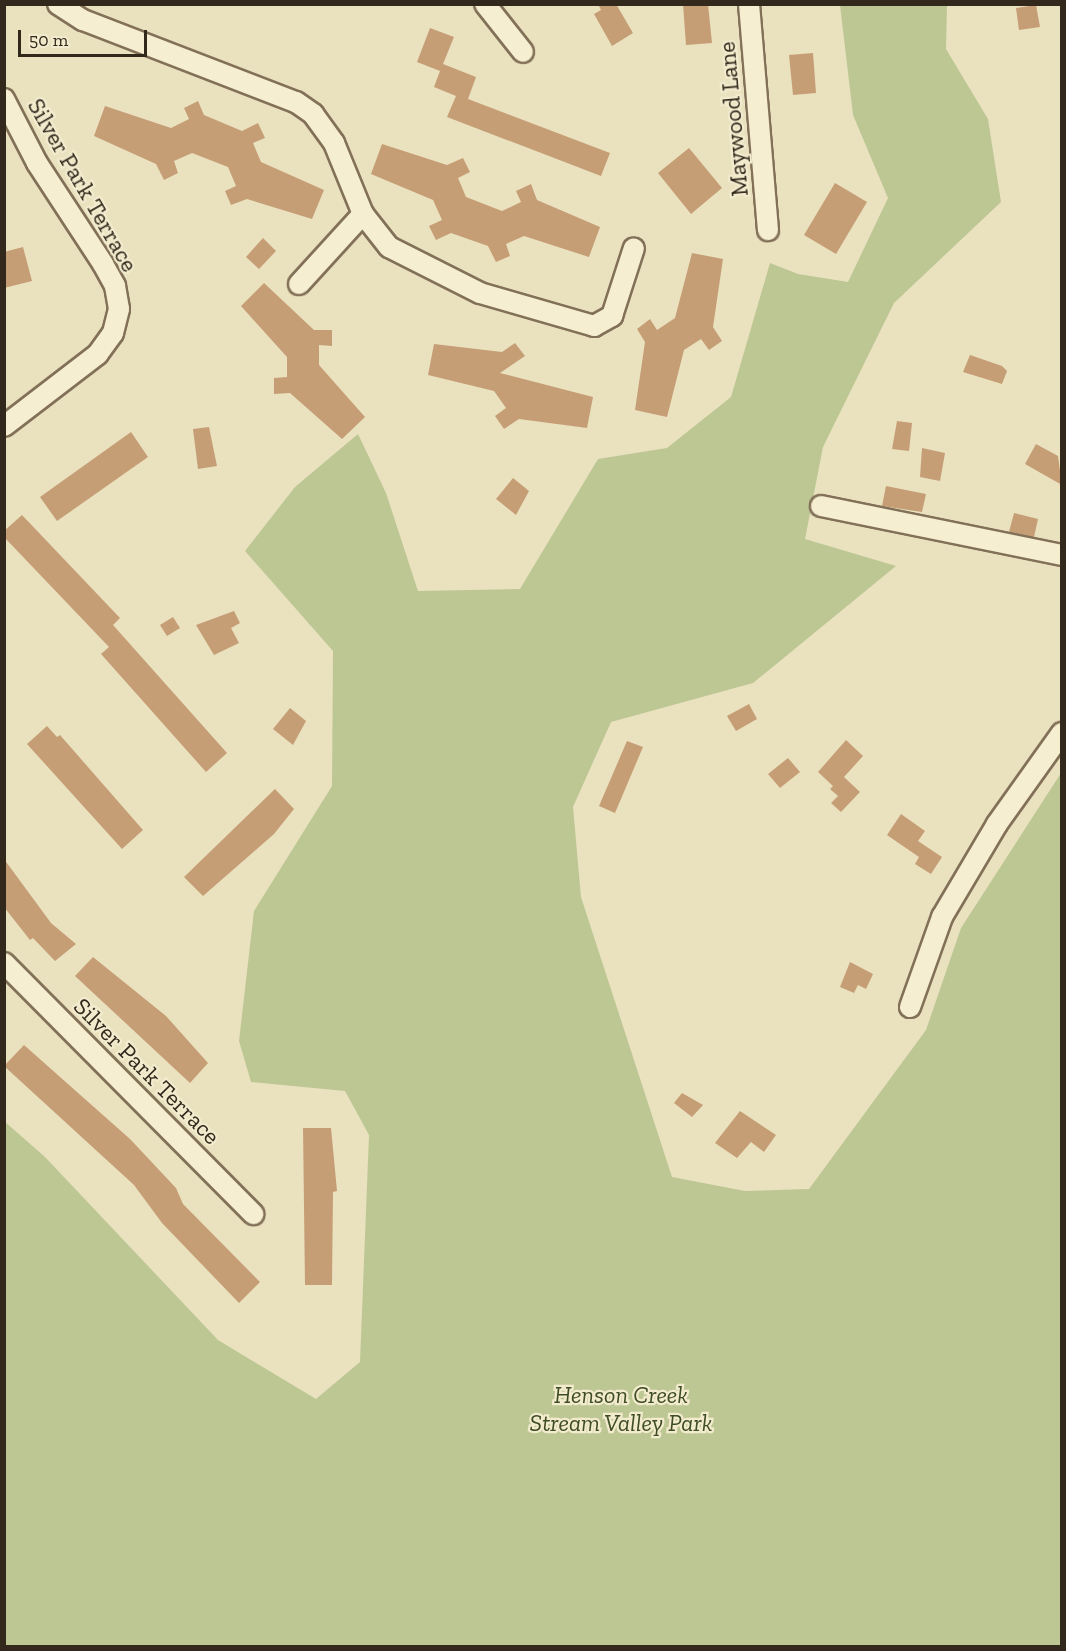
<!DOCTYPE html>
<html>
<head>
<meta charset="utf-8">
<style>
  body { margin:0 }
  #map { position:relative; width:1066px; height:1651px; overflow:hidden; background:#eae1bf; font-family:"Zilla Slab",serif }
  div>[style] { position:absolute }
  .green>* { inset:0; background:#bdc794 }
  .building>* { inset:0; background:#c69e76 }
  .roads { filter:drop-shadow(2px 0 #827158) drop-shadow(-2px 0 #827158) drop-shadow(0 2px #827158) drop-shadow(0 -2px #827158) }
  .minor>* { height:20px; margin:-10px; padding:0 10px; transform-origin:10px; border-radius:10px; background:#f6eed1 }
  span { translate:-50% -50%; white-space:nowrap; text-align:center; line-height:1.15; -webkit-text-stroke:4.5px #f2ebcd; paint-order:stroke }
  .street-label { font-size:24px; color:#32281c }
  .park-label { font-size:24px; color:#3f4d24; font-style:italic }
  .frame { position:absolute; inset:0; border:6px solid #32281c; pointer-events:none }
  .scale { position:absolute; left:18px; top:30px; width:129px; height:27px; box-sizing:border-box; border:3px solid #32281c; border-top:0; padding-left:8px; font-size:18px; line-height:21px; white-space:nowrap; color:#32281c; -webkit-text-stroke:4px #f2ebcd; paint-order:stroke }
</style>
</head>
<body>
<div id="map">
  <div class="green">
    <i style="clip-path:polygon(840px 5px,947px 5px,946px 49px,988px 119px,1001px 202px,894px 303px,823px 447px,805px 539px,896px 566px,753px 683px,611px 722px,573px 807px,581px 897px,672px 1177px,745px 1191px,809px 1189px,926px 1030px,961px 928px,1061px 773px,1061px 1646px,5px 1646px,4px 1121px,45px 1157px,218px 1340px,316px 1399px,360px 1362px,369px 1135px,345px 1091px,251px 1082px,239px 1041px,254px 911px,332px 786px,333px 651px,245px 551px,295px 487px,358px 434px,386px 493px,418px 591px,520px 589px,598px 459px,667px 448px,731px 397px,770px 263px,798px 274px,848px 282px,888px 198px,853px 115px)"></i>
  </div>
  <div class="building">
    <i style="clip-path:polygon(598px 4px,616px 4px,633px 33px,612px 46px,594px 14px,601px 10px)"></i>
    <i style="clip-path:polygon(683px 4px,708px 4px,712px 43px,686px 45px)"></i>
    <i style="clip-path:polygon(1036px 5px,1040px 27px,1019px 30px,1016px 8px)"></i>
    <i style="clip-path:polygon(430px 28px,454px 37px,443px 64px,476px 77px,468px 99px,610px 153px,601px 176px,447px 117px,456px 96px,434px 87px,440px 71px,417px 62px)"></i>
    <i style="clip-path:polygon(813px 53px,816px 93px,793px 95px,789px 55px)"></i>
    <i style="clip-path:polygon(198px 101px,204px 115px,242px 131px,258px 123px,265px 138px,253px 143px,261px 162px,324px 190px,312px 219px,247px 199px,231px 205px,225px 191px,236px 186px,228px 167px,192px 153px,174px 161px,178px 173px,164px 180px,156px 164px,94px 136px,105px 106px,171px 128px,189px 119px,184px 108px)"></i>
    <i style="clip-path:polygon(382px 144px,447px 165px,463px 158px,470px 172px,458px 178px,466px 197px,502px 211px,521px 202px,516px 191px,531px 184px,537px 200px,600px 227px,589px 257px,524px 236px,506px 244px,510px 256px,496px 262px,488px 246px,451px 233px,436px 240px,429px 226px,442px 220px,433px 200px,371px 174px)"></i>
    <i style="clip-path:polygon(689px 148px,722px 188px,691px 214px,658px 173px)"></i>
    <i style="clip-path:polygon(835px 183px,867px 202px,836px 254px,804px 235px)"></i>
    <i style="clip-path:polygon(263px 238px,276px 251px,259px 269px,246px 257px)"></i>
    <i style="clip-path:polygon(23px 247px,32px 281px,4px 288px,4px 252px)"></i>
    <i style="clip-path:polygon(692px 253px,723px 259px,713px 327px,722px 341px,709px 350px,701px 339px,684px 350px,667px 417px,635px 410px,645px 342px,637px 329px,650px 319px,657px 330px,675px 318px)"></i>
    <i style="clip-path:polygon(264px 283px,314px 330px,332px 330px,332px 346px,319px 345px,319px 365px,365px 417px,342px 439px,290px 393px,274px 394px,274px 378px,287px 377px,287px 357px,241px 306px)"></i>
    <i style="clip-path:polygon(515px 343px,525px 356px,500px 373px,593px 397px,587px 428px,519px 419px,504px 429px,495px 416px,506px 408px,494px 391px,428px 375px,434px 344px,502px 352px)"></i>
    <i style="clip-path:polygon(970px 355px,1002px 366px,1007px 371px,1002px 384px,963px 372px)"></i>
    <i style="clip-path:polygon(897px 421px,912px 423px,909px 451px,892px 449px)"></i>
    <i style="clip-path:polygon(209px 427px,217px 466px,198px 469px,193px 429px)"></i>
    <i style="clip-path:polygon(131px 432px,148px 457px,57px 521px,40px 497px)"></i>
    <i style="clip-path:polygon(1036px 444px,1058px 456px,1062px 485px,1025px 464px)"></i>
    <i style="clip-path:polygon(922px 448px,945px 453px,940px 481px,920px 477px)"></i>
    <i style="clip-path:polygon(513px 478px,529px 491px,516px 515px,496px 499px)"></i>
    <i style="clip-path:polygon(886px 486px,926px 494px,922px 512px,882px 506px)"></i>
    <i style="clip-path:polygon(1014px 513px,1038px 519px,1034px 537px,1009px 532px)"></i>
    <i style="clip-path:polygon(22px 515px,120px 618px,113px 625px,227px 753px,206px 772px,101px 654px,109px 647px,4px 537px,4px 531px)"></i>
    <i style="clip-path:polygon(234px 611px,240px 623px,231px 628px,239px 643px,214px 655px,196px 625px)"></i>
    <i style="clip-path:polygon(173px 617px,180px 628px,167px 636px,160px 625px)"></i>
    <i style="clip-path:polygon(749px 704px,757px 719px,736px 731px,727px 716px)"></i>
    <i style="clip-path:polygon(290px 708px,306px 721px,293px 745px,273px 729px)"></i>
    <i style="clip-path:polygon(47px 726px,57px 737px,60px 735px,143px 830px,122px 849px,27px 744px)"></i>
    <i style="clip-path:polygon(846px 740px,863px 756px,844px 777px,860px 792px,841px 812px,831px 803px,838px 796px,830px 789px,833px 786px,818px 772px)"></i>
    <i style="clip-path:polygon(627px 741px,643px 747px,615px 813px,599px 806px)"></i>
    <i style="clip-path:polygon(788px 758px,800px 772px,780px 788px,768px 774px)"></i>
    <i style="clip-path:polygon(275px 789px,294px 809px,274px 834px,203px 896px,184px 877px)"></i>
    <i style="clip-path:polygon(901px 814px,925px 831px,918px 841px,942px 857px,931px 874px,915px 864px,919px 857px,887px 835px)"></i>
    <i style="clip-path:polygon(4px 859px,51px 923px,76px 944px,55px 961px,33px 938px,30px 940px,4px 907px)"></i>
    <i style="clip-path:polygon(93px 957px,166px 1016px,208px 1063px,190px 1083px,75px 976px)"></i>
    <i style="clip-path:polygon(850px 962px,873px 974px,866px 989px,858px 985px,854px 993px,840px 987px)"></i>
    <i style="clip-path:polygon(24px 1045px,130px 1139px,176px 1188px,183px 1204px,260px 1282px,239px 1303px,162px 1223px,134px 1185px,4px 1066px)"></i>
    <i style="clip-path:polygon(682px 1093px,703px 1105px,692px 1117px,674px 1103px)"></i>
    <i style="clip-path:polygon(740px 1111px,776px 1135px,764px 1152px,751px 1142px,737px 1158px,715px 1143px)"></i>
    <i style="clip-path:polygon(303px 1128px,331px 1128px,337px 1191px,333px 1192px,332px 1285px,305px 1285px)"></i>
  </div>
  <div class="roads">
    <div class="minor">
      <i style="left:58px;top:4px;width:30px;rotate:33deg"></i>
      <i style="left:83px;top:20px;width:228px;rotate:21.1deg"></i>
      <i style="left:296px;top:102px;width:21px;rotate:35deg"></i>
      <i style="left:313px;top:114px;width:36px;rotate:54deg"></i>
      <i style="left:334px;top:143px;width:77px;rotate:67.8deg"></i>
      <i style="left:363px;top:214px;width:42px;rotate:51.8deg"></i>
      <i style="left:389px;top:247px;width:102px;rotate:26.8deg"></i>
      <i style="left:480px;top:293px;width:119px;rotate:16.1deg"></i>
      <i style="left:594px;top:326px;width:21px;rotate:-29deg"></i>
      <i style="left:612px;top:316px;width:71px;rotate:-72.1deg"></i>
      <i style="left:485px;top:4px;width:61px;rotate:51.6deg"></i>
      <i style="left:749px;top:4px;width:227px;rotate:85.2deg"></i>
      <i style="left:4px;top:99px;width:72px;rotate:62.7deg"></i>
      <i style="left:37px;top:163px;width:121px;rotate:56.8deg"></i>
      <i style="left:103px;top:264px;width:25px;rotate:61deg"></i>
      <i style="left:115px;top:286px;width:23px;rotate:80deg"></i>
      <i style="left:119px;top:309px;width:25px;rotate:104deg"></i>
      <i style="left:113px;top:333px;width:26px;rotate:126deg"></i>
      <i style="left:98px;top:354px;width:118px;rotate:142.5deg"></i>
      <i style="left:299px;top:284px;width:95px;rotate:-47.6deg"></i>
      <i style="left:821px;top:506px;width:246px;rotate:11.5deg"></i>
      <i style="left:4px;top:963px;width:354px;rotate:45.2deg"></i>
      <i style="left:910px;top:1007px;width:96px;rotate:-70.4deg"></i>
      <i style="left:942px;top:917px;width:108px;rotate:-59.4deg"></i>
      <i style="left:997px;top:824px;width:112px;rotate:-54.5deg"></i>
    </div>
  </div>
  <div class="street-label">
    <span style="left:733px;top:119px;rotate:-95deg">Maywood Lane</span>
    <span style="left:83px;top:185px;rotate:60deg">Silver Park Terrace</span>
    <span style="left:147px;top:1071px;rotate:45deg">Silver Park Terrace</span>
  </div>
  <div class="park-label">
    <span style="left:621px;top:1409px">Henson Creek<br>Stream Valley Park</span>
  </div>
  <div class="frame"></div>
  <div class="scale">50 m</div>
</div>
</body>
</html>
